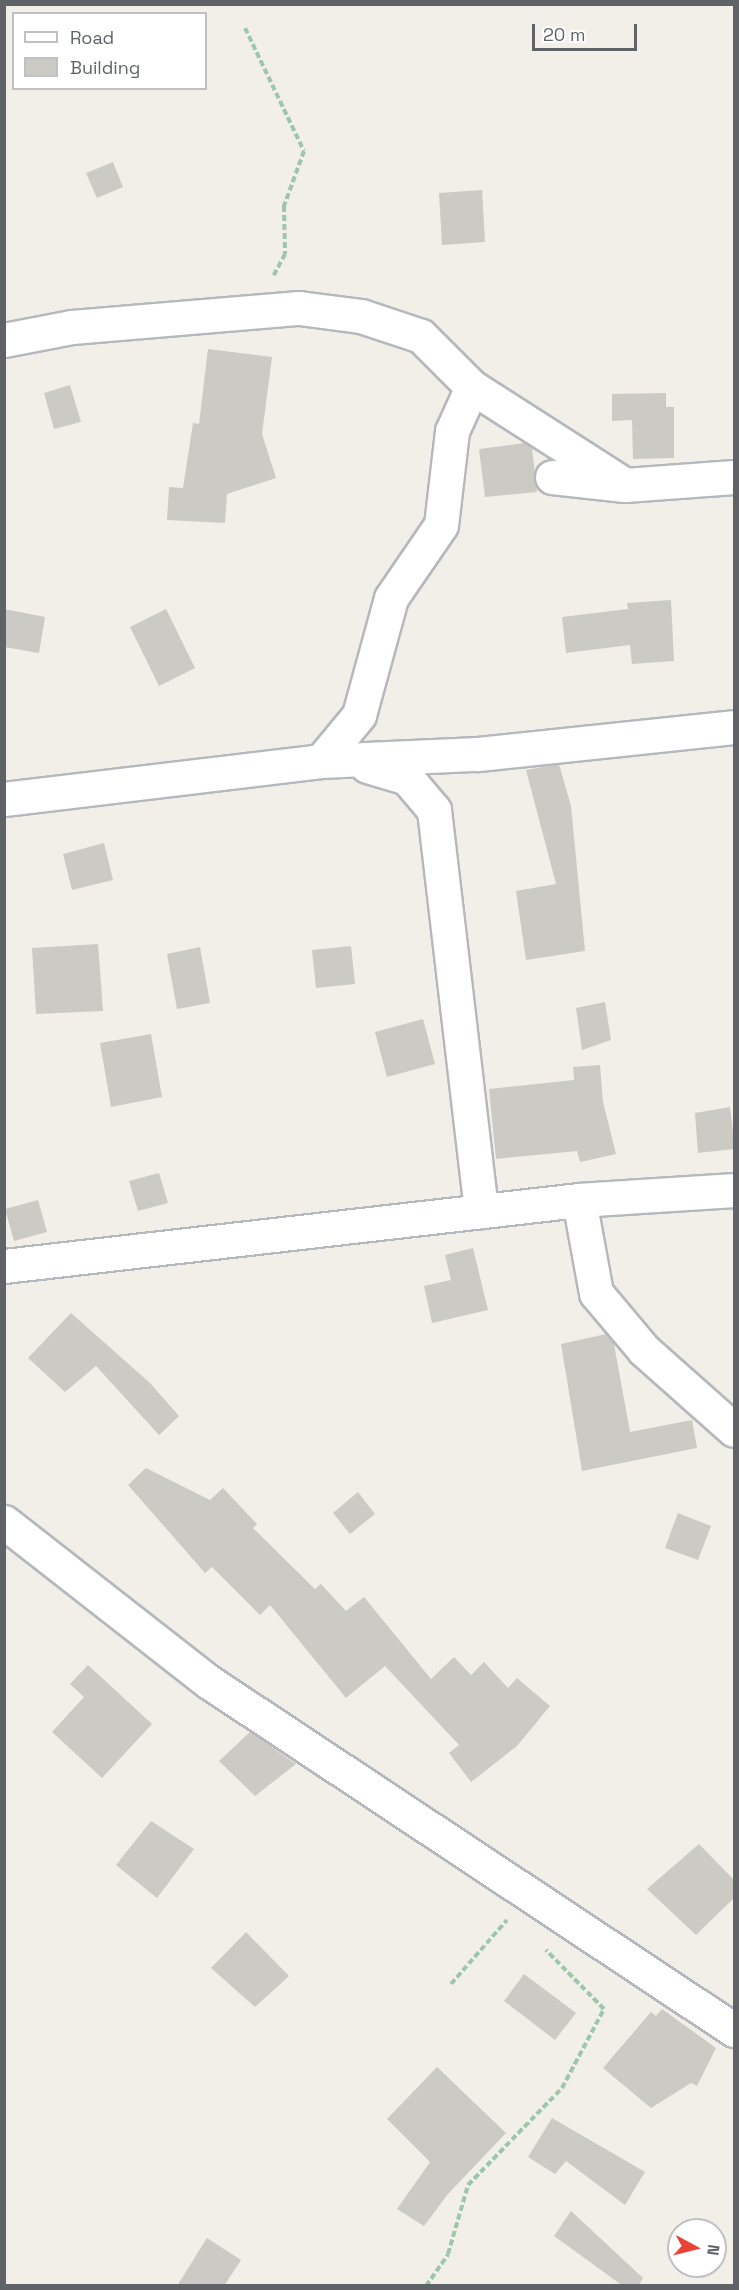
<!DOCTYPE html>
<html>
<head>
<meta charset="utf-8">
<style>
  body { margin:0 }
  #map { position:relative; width:739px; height:2290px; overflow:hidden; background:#f1efe8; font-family:"Space Grotesk",sans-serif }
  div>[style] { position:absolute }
  .building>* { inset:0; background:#cccac5 }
  .path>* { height:4px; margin-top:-2px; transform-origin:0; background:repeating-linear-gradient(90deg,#9cc7a9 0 6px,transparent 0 9px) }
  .roads { filter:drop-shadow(2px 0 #b5b8bc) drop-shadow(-2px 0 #b5b8bc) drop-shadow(0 2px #b5b8bc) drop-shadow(0 -2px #b5b8bc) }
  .minor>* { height:33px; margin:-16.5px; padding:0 16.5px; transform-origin:16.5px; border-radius:16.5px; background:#fff }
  span { translate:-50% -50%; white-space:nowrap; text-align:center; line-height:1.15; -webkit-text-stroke:6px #fff; paint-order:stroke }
  .frame { position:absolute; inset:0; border:6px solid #5f6368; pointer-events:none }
  .legend { position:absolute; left:12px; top:12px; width:195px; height:78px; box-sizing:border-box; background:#fff; border:2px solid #bfc1c3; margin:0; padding:8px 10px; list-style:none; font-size:18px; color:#5f6368 }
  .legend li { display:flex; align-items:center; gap:12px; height:30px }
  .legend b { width:30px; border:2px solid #bfc1c3 }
  .north { position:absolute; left:667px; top:2218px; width:60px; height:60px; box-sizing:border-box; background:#fff; border:2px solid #bfc1c3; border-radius:50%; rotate:97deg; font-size:16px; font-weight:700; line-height:24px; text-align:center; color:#5f6368 }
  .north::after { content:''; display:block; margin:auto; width:21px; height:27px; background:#ea4335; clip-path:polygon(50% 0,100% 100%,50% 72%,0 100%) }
  .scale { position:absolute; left:532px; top:24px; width:105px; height:27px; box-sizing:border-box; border:3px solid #5f6368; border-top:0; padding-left:8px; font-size:18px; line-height:21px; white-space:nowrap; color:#5f6368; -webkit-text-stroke:4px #fff; paint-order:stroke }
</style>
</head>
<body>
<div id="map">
  <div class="building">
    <i style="clip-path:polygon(113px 162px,123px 187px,97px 198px,86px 173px)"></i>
    <i style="clip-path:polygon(482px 190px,485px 242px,442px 245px,439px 193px)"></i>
    <i style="clip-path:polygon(208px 349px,272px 357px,262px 434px,276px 478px,227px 494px,225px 523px,167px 520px,169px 487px,183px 488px,193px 423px,199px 424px)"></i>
    <i style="clip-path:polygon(70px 385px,81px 422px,54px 429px,44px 393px)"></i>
    <i style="clip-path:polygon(666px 393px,666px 407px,674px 407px,674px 458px,633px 459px,632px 420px,612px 421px,612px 394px)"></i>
    <i style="clip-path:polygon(525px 443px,532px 448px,537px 492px,485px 497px,479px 449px)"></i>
    <i style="clip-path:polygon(671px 600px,674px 661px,632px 664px,630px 645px,566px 653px,562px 617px,628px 609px,627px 603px)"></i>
    <i style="clip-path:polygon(4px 609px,45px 617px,39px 653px,4px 647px)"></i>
    <i style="clip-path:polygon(166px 609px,195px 668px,159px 686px,130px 627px)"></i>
    <i style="clip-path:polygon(559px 764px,571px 806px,585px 951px,526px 960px,516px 891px,556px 884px,526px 770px)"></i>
    <i style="clip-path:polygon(104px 843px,113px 880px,72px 890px,63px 854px)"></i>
    <i style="clip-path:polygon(98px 944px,103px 1011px,36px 1014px,32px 948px)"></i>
    <i style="clip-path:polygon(351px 946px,355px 984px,316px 988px,312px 950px)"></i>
    <i style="clip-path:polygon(200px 947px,210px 1003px,177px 1009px,167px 954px)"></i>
    <i style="clip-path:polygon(605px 1002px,611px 1040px,582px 1050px,576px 1008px)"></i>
    <i style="clip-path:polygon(423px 1019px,435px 1064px,387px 1077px,375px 1032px)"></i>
    <i style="clip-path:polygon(151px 1034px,162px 1097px,111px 1107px,100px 1043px)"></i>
    <i style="clip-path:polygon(600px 1065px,603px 1102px,616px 1154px,580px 1162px,577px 1151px,496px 1159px,489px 1089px,574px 1080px,573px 1067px)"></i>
    <i style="clip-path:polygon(730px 1107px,735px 1149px,698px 1153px,695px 1113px)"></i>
    <i style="clip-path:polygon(159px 1173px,168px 1203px,138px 1211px,129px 1181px)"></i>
    <i style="clip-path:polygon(38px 1200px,47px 1232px,14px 1241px,5px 1209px)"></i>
    <i style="clip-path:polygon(473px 1248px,488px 1310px,432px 1323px,424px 1286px,451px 1280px,445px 1255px)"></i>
    <i style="clip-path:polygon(71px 1313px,150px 1383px,179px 1416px,159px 1435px,96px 1366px,65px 1392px,28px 1358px)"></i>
    <i style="clip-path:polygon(606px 1334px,614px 1344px,630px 1432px,692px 1420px,697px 1448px,582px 1471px,561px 1344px)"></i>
    <i style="clip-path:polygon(146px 1468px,210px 1500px,223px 1488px,257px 1524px,253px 1528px,315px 1589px,321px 1584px,346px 1611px,364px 1597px,431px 1679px,454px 1657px,471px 1675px,484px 1662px,508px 1688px,517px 1678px,550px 1706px,517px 1746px,471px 1782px,449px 1753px,459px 1745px,385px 1666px,346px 1698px,270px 1605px,260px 1615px,212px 1567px,205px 1573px,128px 1485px)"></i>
    <i style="clip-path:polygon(358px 1492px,375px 1514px,350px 1534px,333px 1513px)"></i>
    <i style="clip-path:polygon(678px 1513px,711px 1526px,698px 1560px,665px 1548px)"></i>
    <i style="clip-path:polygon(88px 1665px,152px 1724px,102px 1778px,52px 1732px,84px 1697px,70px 1684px)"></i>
    <i style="clip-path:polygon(250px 1732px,296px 1764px,255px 1796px,219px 1761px)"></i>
    <i style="clip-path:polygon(151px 1821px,194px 1849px,157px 1898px,116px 1865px)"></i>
    <i style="clip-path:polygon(699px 1844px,735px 1881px,735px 1897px,696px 1935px,647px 1889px)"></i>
    <i style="clip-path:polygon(246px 1932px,289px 1976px,255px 2007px,211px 1968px)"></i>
    <i style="clip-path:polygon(524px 1974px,576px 2013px,555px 2040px,504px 2001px)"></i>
    <i style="clip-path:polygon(662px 2009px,716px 2048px,697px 2086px,691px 2083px,651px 2108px,603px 2068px,651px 2012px,656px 2016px)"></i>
    <i style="clip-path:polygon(437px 2067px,506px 2133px,448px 2194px,424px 2226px,397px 2209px,430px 2162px,387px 2119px)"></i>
    <i style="clip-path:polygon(552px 2118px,645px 2172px,625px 2205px,566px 2161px,555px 2174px,528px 2157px)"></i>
    <i style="clip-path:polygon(571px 2211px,643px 2278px,638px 2286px,623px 2286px,554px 2236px)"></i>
    <i style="clip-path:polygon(207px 2238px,241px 2260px,224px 2286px,177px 2286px)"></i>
  </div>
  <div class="path">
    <i style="left:245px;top:28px;width:136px;rotate:64.4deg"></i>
    <i style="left:304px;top:151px;width:59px;rotate:110deg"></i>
    <i style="left:284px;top:206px;width:48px;rotate:88.8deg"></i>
    <i style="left:285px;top:254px;width:24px;rotate:118deg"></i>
    <i style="left:451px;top:1984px;width:85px;rotate:-48.8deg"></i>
    <i style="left:426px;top:2286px;width:39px;rotate:-55deg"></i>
    <i style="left:448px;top:2254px;width:72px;rotate:-73.8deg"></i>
    <i style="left:468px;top:2185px;width:135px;rotate:-45.9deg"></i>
    <i style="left:562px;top:2088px;width:89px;rotate:-62deg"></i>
    <i style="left:604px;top:2009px;width:83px;rotate:-134.5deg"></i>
  </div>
  <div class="roads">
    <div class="minor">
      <i style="left:4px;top:340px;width:69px;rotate:-10.8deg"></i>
      <i style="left:72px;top:327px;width:228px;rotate:-4.8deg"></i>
      <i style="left:299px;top:308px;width:63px;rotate:7.4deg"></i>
      <i style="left:361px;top:316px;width:63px;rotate:18.4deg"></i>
      <i style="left:421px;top:336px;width:72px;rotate:45deg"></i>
      <i style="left:472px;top:387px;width:182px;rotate:32.6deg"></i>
      <i style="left:552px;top:477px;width:73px;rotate:6.3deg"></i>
      <i style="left:625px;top:485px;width:109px;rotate:-4.2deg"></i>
      <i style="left:321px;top:761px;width:60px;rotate:-50.4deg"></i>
      <i style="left:359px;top:715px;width:121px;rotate:-74.7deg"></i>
      <i style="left:391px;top:598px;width:88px;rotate:-55.6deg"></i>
      <i style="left:441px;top:525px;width:95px;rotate:-83.3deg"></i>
      <i style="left:452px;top:431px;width:48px;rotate:-65.6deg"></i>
      <i style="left:367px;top:766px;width:42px;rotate:16.7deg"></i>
      <i style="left:407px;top:778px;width:42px;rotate:49.8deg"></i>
      <i style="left:434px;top:810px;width:404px;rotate:83.3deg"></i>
      <i style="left:4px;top:799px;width:319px;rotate:-6.8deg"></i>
      <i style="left:321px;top:761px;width:157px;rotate:-2.6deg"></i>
      <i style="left:478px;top:754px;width:257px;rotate:-6deg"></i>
      <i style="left:579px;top:1200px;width:95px;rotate:79.6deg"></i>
      <i style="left:596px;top:1293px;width:75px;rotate:49.9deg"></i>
      <i style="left:644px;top:1350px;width:120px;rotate:41.6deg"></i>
      <i style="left:4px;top:1266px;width:579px;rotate:-6.55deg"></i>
      <i style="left:579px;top:1200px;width:155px;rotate:-3.7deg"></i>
      <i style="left:4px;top:1522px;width:260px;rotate:38deg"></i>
      <i style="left:209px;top:1682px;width:630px;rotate:33.54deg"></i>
    </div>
  </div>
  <div class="frame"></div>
  <ul class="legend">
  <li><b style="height:8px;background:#fff"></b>Road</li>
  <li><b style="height:16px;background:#cccac5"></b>Building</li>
  </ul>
  <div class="north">N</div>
  <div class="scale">20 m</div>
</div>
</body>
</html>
